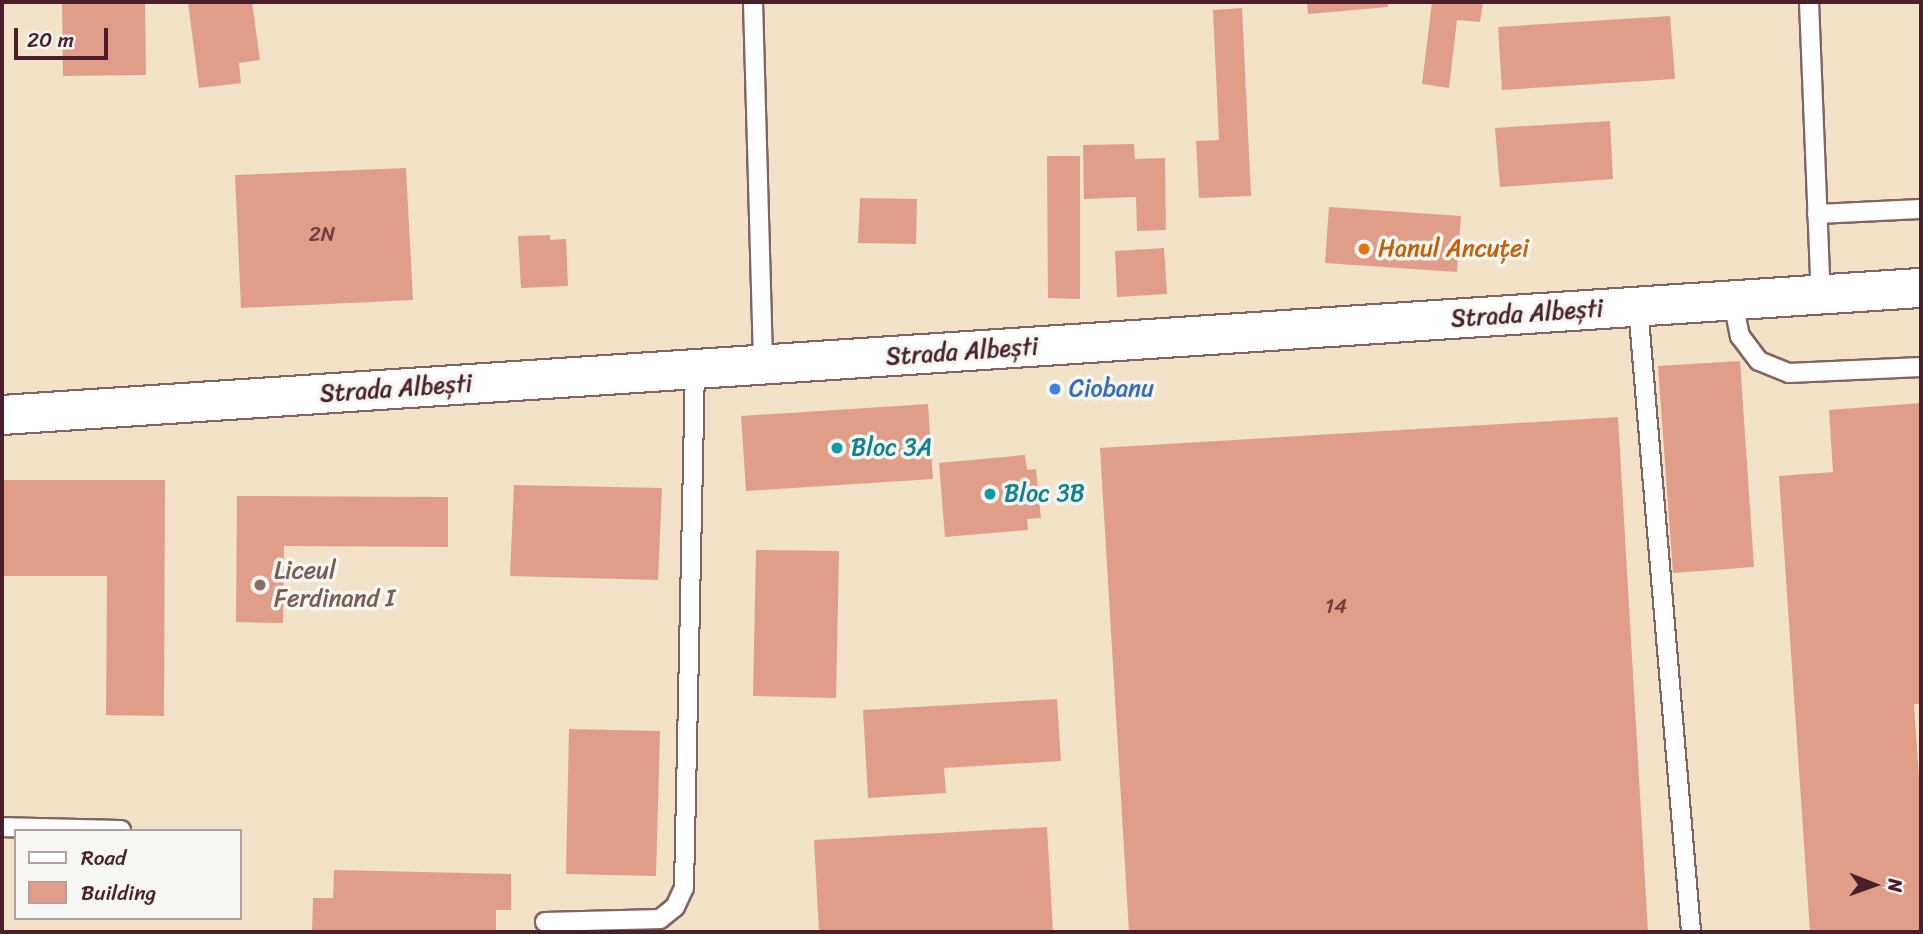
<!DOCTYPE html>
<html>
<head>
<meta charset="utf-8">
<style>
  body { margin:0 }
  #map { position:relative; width:1923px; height:934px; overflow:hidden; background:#f1e2c8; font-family:Sriracha,sans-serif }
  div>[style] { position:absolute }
  .building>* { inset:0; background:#e09e89 }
  .roads { filter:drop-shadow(2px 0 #846362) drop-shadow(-2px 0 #846362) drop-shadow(0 2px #846362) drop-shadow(0 -2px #846362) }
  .lane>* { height:18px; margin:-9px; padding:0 9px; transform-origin:9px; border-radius:9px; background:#fff }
  .primary>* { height:38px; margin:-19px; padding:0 19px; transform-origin:19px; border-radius:19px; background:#fff }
  .dots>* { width:19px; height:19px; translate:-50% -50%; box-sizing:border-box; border:4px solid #f6f6f2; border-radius:50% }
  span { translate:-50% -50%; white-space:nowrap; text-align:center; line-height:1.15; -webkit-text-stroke:7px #f6f6f2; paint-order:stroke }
  .number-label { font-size:21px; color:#703f42 }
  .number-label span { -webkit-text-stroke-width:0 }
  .food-label { font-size:24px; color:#c56008 }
  .left { translate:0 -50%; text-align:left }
  .street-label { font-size:24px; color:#4a1f2b }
  .shop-label { font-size:24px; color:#366cbe }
  .culture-label { font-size:24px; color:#0d838f }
  .education-label { font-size:24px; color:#785e54 }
  .frame { position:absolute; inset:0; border:4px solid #4a1f2b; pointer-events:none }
  .legend { position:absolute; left:14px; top:829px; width:228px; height:91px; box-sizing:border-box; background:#f6f6f2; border:2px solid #b1a0a2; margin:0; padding:9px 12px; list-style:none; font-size:21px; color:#4a1f2b }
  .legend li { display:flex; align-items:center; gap:14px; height:35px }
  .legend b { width:35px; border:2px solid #b1a0a2 }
  .north { position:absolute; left:1839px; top:850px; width:70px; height:70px; -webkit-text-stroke:5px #f6f6f2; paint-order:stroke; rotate:91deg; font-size:19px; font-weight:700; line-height:28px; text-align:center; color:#4a1f2b }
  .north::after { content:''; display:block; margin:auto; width:24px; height:32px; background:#4a1f2b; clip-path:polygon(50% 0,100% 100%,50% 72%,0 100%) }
  .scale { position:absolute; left:14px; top:28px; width:94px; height:32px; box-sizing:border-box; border:4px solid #4a1f2b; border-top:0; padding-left:9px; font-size:21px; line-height:24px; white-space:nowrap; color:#4a1f2b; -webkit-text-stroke:5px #f6f6f2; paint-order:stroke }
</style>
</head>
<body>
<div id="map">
  <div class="building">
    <i style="clip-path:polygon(62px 2px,145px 2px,146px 75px,63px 76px)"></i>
    <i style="clip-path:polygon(188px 2px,252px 2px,260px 60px,239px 63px,241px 83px,199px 88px)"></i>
    <i style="clip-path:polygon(1307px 2px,1388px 2px,1388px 7px,1308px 14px)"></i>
    <i style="clip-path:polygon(1432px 2px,1483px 2px,1480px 22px,1457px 20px,1449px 88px,1422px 84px)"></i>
    <i style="clip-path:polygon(1242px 8px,1251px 196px,1199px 198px,1196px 141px,1219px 140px,1213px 10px)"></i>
    <i style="clip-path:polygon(1670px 16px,1675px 79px,1502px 90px,1498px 27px)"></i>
    <i style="clip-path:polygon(1610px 121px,1613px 179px,1500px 187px,1495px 128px)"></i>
    <i style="clip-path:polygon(1134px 144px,1135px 159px,1165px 158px,1166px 230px,1137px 231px,1136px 197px,1084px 199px,1083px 145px)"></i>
    <i style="clip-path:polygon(1047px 156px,1080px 156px,1080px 299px,1048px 298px)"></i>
    <i style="clip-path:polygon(406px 168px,413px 300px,241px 308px,235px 175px)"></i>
    <i style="clip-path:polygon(860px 198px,917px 199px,916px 244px,858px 243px)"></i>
    <i style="clip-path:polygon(1329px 207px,1461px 216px,1457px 272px,1325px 263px)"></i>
    <i style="clip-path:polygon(550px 235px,550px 240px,566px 239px,568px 286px,521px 288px,518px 236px)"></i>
    <i style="clip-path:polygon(1164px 248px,1167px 294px,1117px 297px,1115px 251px)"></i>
    <i style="clip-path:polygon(1740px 361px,1754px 567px,1673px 573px,1658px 366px)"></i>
    <i style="clip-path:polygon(1921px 403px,1921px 704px,1914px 704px,1921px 808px,1921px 932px,1810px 932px,1779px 476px,1833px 472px,1829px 410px)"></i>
    <i style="clip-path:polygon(928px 404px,933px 479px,746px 491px,741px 416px)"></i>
    <i style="clip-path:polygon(1618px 417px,1648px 932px,1129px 932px,1100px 448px)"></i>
    <i style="clip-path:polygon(1025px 455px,1027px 470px,1036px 469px,1041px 518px,1027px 519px,1028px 530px,945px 537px,939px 463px)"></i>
    <i style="clip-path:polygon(2px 480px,165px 480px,164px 716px,106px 715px,107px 576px,2px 576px)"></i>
    <i style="clip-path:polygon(514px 485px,662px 488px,658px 580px,510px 576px)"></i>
    <i style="clip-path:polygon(237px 496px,448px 497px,448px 547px,284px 546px,283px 623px,236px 622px)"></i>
    <i style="clip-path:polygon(756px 550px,839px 551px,836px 698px,753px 696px)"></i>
    <i style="clip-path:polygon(1057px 699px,1061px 761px,944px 768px,946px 793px,868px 798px,863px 710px)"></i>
    <i style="clip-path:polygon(569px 729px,660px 731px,656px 876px,566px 874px)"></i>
    <i style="clip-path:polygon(1047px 827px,1053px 932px,819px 932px,814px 840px)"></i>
    <i style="clip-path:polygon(334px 870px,511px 874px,511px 910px,496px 910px,496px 932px,312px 932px,313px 898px,333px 898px)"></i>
  </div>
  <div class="roads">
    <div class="lane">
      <i style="left:753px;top:2px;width:363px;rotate:88.4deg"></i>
      <i style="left:1809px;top:2px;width:293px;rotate:87.7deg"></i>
      <i style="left:1817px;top:214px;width:104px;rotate:-2.8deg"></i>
      <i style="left:1733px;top:301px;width:36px;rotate:79deg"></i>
      <i style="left:1740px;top:336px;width:31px;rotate:53deg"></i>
      <i style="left:1759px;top:361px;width:32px;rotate:22deg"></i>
      <i style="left:1789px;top:373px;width:132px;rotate:-2.6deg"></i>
      <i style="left:1638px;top:307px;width:627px;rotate:85.15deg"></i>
      <i style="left:2px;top:827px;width:119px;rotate:1.4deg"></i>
      <i style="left:545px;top:922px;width:115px;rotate:-1.5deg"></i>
      <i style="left:660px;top:919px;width:19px;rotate:-39deg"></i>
      <i style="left:675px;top:907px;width:21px;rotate:-65deg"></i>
      <i style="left:684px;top:888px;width:519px;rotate:-88.79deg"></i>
    </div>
    <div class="primary">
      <i style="left:2px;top:415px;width:1923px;rotate:-3.79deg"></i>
    </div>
  </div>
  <div class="dots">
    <i style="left:1364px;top:249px;background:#e8710a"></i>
    <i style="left:1055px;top:389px;background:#3f7fe0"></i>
    <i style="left:837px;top:448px;background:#0f9aa8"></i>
    <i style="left:990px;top:494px;background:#0f9aa8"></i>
    <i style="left:260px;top:585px;background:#8d6e63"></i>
  </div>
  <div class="number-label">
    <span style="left:322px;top:234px">2N</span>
    <span style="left:1336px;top:606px">14</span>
  </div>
  <div class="food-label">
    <span class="left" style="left:1378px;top:249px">Hanul Ancuței</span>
  </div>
  <div class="street-label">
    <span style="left:1527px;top:314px;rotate:-4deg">Strada Albești</span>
    <span style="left:962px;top:352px;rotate:-4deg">Strada Albești</span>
    <span style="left:396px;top:389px;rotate:-4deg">Strada Albești</span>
  </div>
  <div class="shop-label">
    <span class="left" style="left:1069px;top:389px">Ciobanu</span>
  </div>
  <div class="culture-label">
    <span class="left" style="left:851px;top:448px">Bloc 3A</span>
    <span class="left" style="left:1004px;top:494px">Bloc 3B</span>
  </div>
  <div class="education-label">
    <span class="left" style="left:274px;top:585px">Liceul<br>Ferdinand I</span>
  </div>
  <div class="frame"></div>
  <ul class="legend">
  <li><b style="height:9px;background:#fff"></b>Road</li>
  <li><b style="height:19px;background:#e09e89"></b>Building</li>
  </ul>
  <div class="north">N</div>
  <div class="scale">20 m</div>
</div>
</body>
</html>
